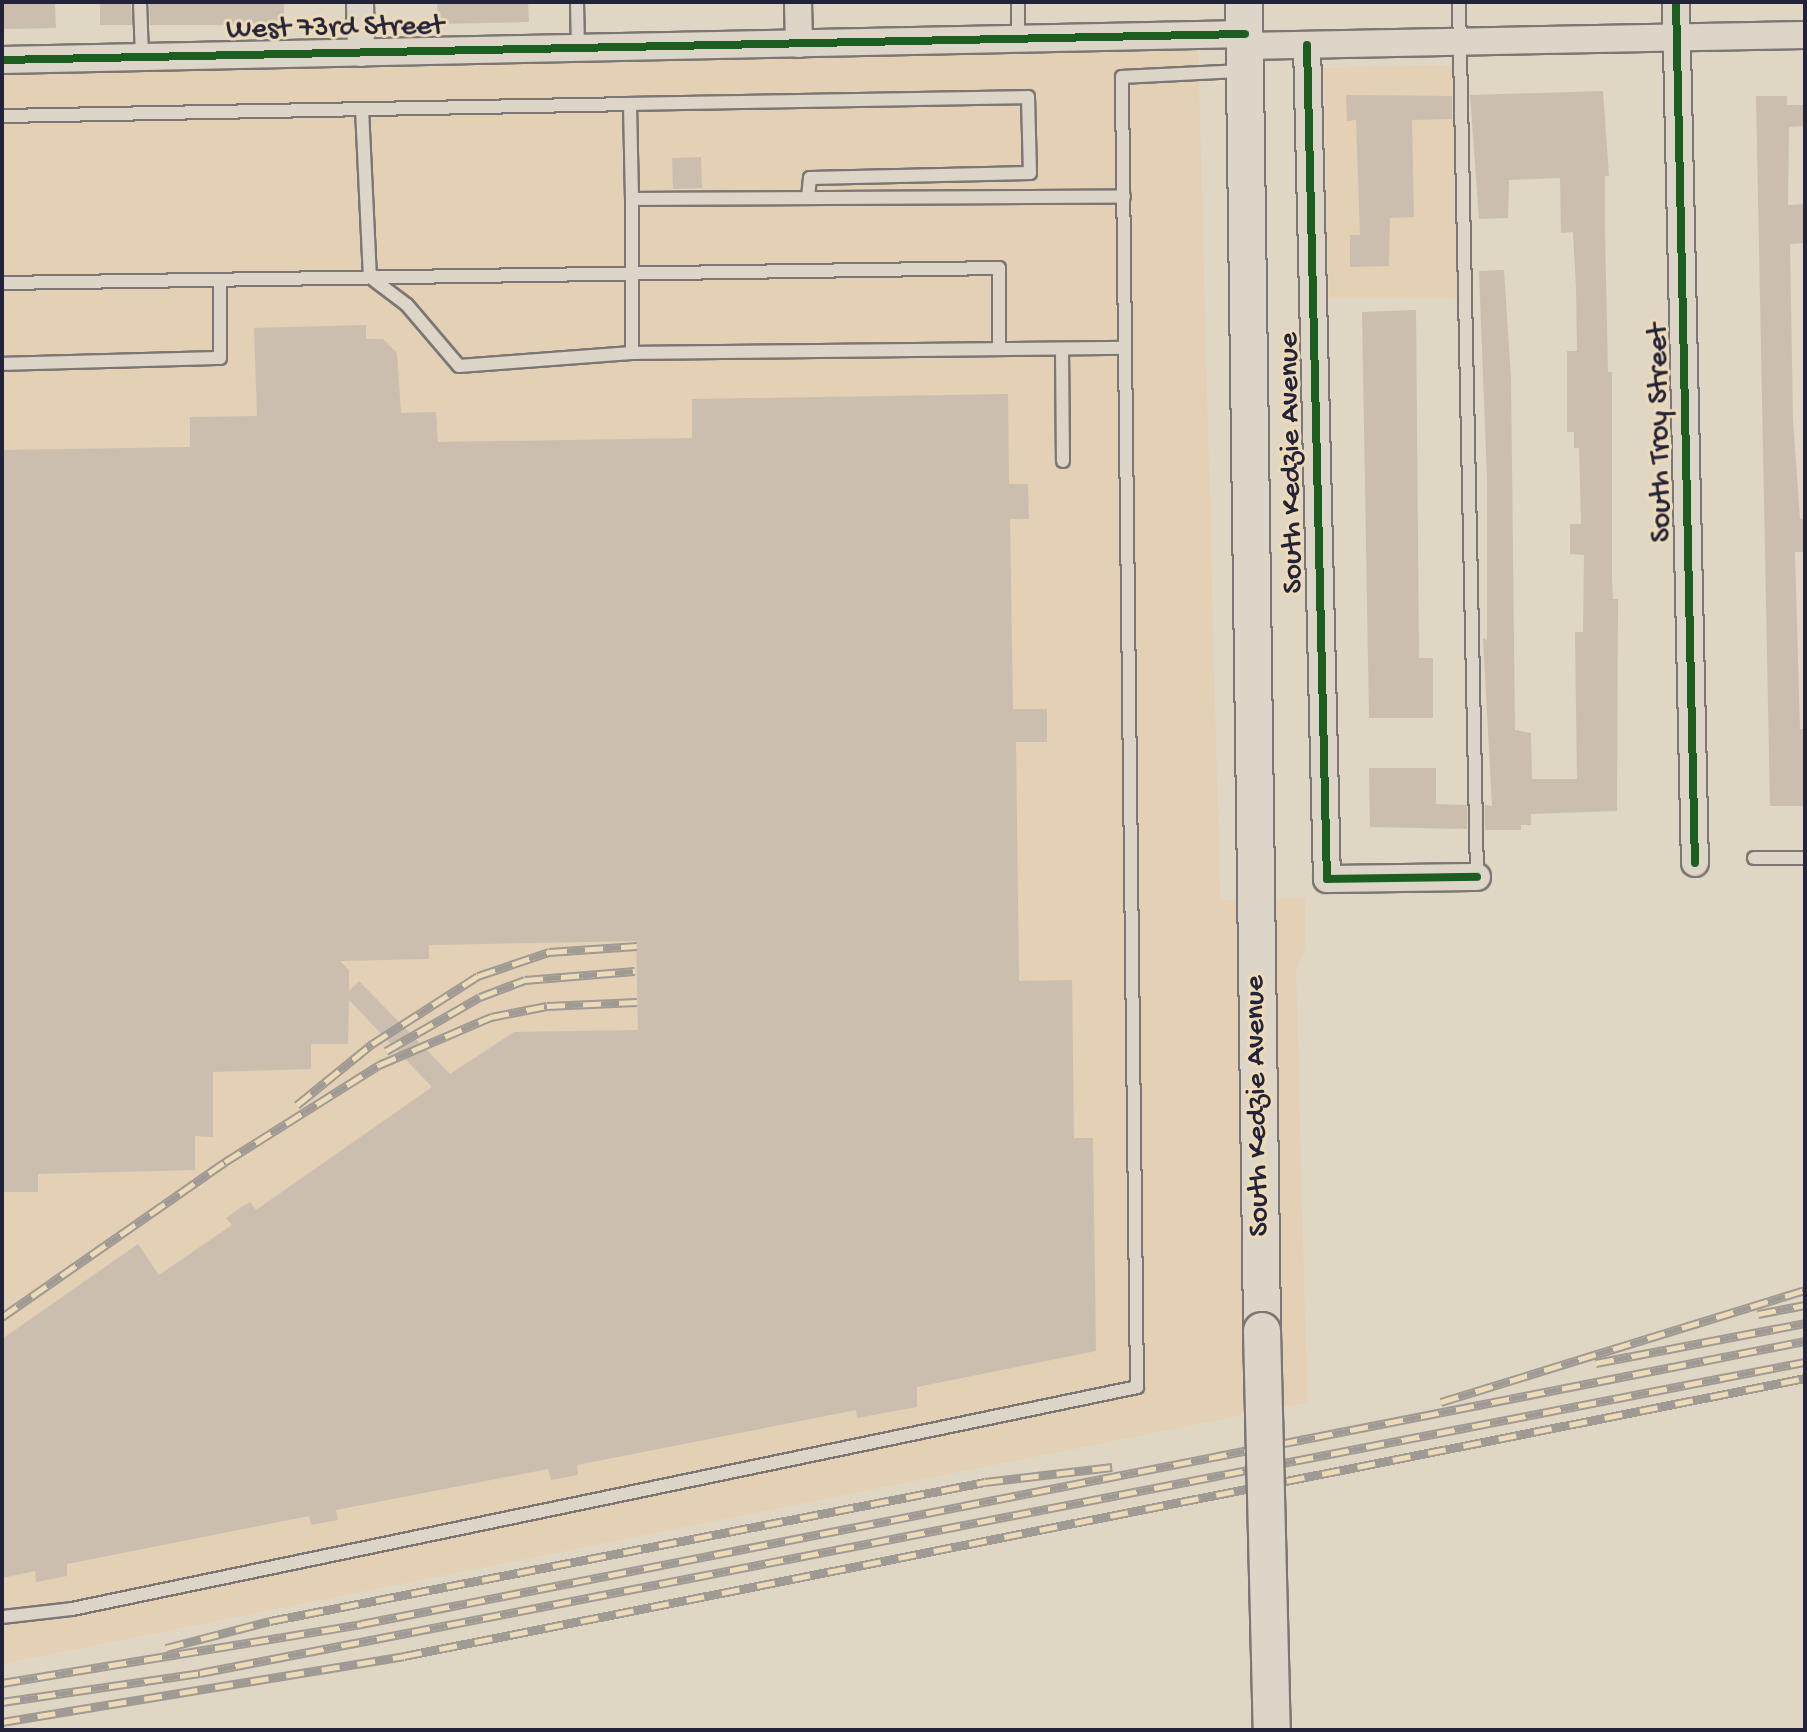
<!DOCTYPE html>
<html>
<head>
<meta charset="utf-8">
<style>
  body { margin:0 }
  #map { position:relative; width:1807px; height:1732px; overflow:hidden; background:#e0d6c4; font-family:"Gochi Hand",sans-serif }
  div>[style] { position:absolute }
  .built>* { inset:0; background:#e3d0b5 }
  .building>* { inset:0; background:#cbbeaf }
  .roads { filter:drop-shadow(2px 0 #7c7774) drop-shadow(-2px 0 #7c7774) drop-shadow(0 2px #7c7774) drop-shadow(0 -2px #7c7774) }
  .lane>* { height:12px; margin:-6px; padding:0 6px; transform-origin:6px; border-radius:6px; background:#dcd5c8 }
  .street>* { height:26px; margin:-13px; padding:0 13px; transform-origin:13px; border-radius:13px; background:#dcd5c8 }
  .secondary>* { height:36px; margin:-18px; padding:0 18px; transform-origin:18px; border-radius:18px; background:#dcd5c8 }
  .rail>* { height:9px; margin-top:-4.5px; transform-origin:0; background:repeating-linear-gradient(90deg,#eddab7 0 18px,#a09a94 0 36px); box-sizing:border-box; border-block:2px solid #a09a94 }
  .bridges { filter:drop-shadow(2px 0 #7c7774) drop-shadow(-2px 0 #7c7774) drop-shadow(0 2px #7c7774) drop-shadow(0 -2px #7c7774) }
  .secondary-bridge>* { height:36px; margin:-18px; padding:0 18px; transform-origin:18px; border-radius:18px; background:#dcd5c8 }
  .cycleway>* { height:8px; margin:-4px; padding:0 4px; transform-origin:4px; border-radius:4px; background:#1b5e20 }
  span { translate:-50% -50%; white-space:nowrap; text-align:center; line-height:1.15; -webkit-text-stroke:6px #eddab7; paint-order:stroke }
  .street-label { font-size:30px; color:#22223b }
  .frame { position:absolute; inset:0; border:4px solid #22223b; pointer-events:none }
</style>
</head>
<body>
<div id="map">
  <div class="built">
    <i style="clip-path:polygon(1198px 47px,1220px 900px,1305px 898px,1305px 949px,1296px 972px,1307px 1402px,2px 1664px,2px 74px)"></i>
    <i style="clip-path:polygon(1460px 65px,1465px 299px,1329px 298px,1324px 68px)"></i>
  </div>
  <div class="building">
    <i style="clip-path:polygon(3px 2px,55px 2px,56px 28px,2px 29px)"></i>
    <i style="clip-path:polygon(100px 2px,131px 2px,132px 25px,100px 25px)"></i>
    <i style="clip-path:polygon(149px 2px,284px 2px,284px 25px,150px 25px)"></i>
    <i style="clip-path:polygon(437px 2px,528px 2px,529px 22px,438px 24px)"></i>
    <i style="clip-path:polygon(1603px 91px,1609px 176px,1605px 176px,1605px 232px,1608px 372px,1612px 372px,1612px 580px,1613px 599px,1618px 599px,1617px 811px,1531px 814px,1531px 825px,1521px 825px,1521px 830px,1485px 830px,1485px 805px,1492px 806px,1483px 638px,1487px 640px,1487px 480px,1479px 271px,1504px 270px,1511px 378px,1515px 730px,1531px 733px,1532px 779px,1577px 779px,1575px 632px,1583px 632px,1584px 555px,1570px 554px,1570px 524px,1581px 524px,1579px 448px,1574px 448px,1574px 432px,1567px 432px,1567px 351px,1577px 351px,1576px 288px,1573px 232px,1561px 233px,1560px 178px,1509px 180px,1508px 218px,1479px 219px,1470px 95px)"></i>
    <i style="clip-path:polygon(1346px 95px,1452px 96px,1452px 119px,1412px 120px,1414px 217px,1390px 218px,1389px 266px,1350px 267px,1350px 235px,1360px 235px,1356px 120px,1347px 121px)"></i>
    <i style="clip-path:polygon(1756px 96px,1787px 96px,1787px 105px,1804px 105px,1805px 126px,1789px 127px,1788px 205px,1805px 204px,1805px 243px,1790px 244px,1793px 420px,1800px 519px,1805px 518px,1805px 552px,1795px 552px,1800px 729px,1805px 729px,1803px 806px,1770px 806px)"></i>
    <i style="clip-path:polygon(701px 157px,702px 188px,673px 189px,672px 158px)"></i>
    <i style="clip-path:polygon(1416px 310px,1419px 658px,1433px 658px,1433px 718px,1369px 718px,1362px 312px)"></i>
    <i style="clip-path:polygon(evenodd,366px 325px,366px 339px,383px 339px,397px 353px,401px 413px,436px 412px,438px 442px,692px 438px,692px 399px,1008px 394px,1009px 484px,1028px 484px,1029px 519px,1010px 519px,1013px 709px,1047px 709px,1047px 742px,1016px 742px,1019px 981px,1072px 980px,1074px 1138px,1093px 1138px,1096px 1351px,917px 1387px,917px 1407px,857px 1418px,856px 1410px,577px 1465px,578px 1475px,551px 1480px,548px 1469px,336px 1510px,338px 1520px,311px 1525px,309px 1516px,67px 1564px,67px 1576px,36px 1582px,35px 1571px,2px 1578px,2px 1339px,138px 1244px,159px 1275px,232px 1225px,226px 1218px,240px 1208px,250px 1202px,256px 1210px,432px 1087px,349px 1000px,348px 1044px,311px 1044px,311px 1069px,213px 1072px,213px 1137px,195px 1136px,195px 1170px,38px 1174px,38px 1192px,2px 1192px,2px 450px,190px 447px,190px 417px,257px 416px,254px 328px,366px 325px,636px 941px,638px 1030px,514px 1032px,450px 1074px,359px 981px,349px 991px,349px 970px,340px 961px,429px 959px,429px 945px,636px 941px)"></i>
    <i style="clip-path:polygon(1369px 768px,1436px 768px,1436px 804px,1467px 805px,1467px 829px,1370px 827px)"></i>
  </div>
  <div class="roads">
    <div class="lane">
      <i style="left:140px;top:2px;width:55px;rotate:87.9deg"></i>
      <i style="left:577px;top:2px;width:46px;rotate:88.8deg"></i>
      <i style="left:1018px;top:2px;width:37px;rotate:90deg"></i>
      <i style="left:1459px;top:2px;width:875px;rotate:88.82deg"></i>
      <i style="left:630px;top:104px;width:398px;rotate:-1deg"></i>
      <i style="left:1028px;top:97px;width:76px;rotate:88.5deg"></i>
      <i style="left:1030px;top:173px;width:220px;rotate:178.7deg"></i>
      <i style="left:810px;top:178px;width:20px;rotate:96deg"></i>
      <i style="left:362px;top:109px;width:168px;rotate:87.3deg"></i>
      <i style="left:370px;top:277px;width:46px;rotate:37.1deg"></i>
      <i style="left:407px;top:305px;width:80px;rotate:49.6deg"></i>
      <i style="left:459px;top:366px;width:173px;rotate:-4.3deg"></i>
      <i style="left:632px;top:353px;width:493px;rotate:-0.6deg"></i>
      <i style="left:2px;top:116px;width:628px;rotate:-1.09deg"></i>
      <i style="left:630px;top:104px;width:95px;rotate:88.8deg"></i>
      <i style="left:2px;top:283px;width:997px;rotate:-0.86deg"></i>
      <i style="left:999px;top:268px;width:81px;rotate:90deg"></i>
      <i style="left:1062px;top:349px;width:112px;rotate:89.5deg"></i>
      <i style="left:632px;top:353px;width:154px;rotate:-90deg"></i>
      <i style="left:632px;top:199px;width:492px;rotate:-0.3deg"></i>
      <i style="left:2px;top:364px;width:218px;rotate:-1.6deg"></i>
      <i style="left:220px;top:358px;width:78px;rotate:-90deg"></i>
      <i style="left:1754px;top:858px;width:51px"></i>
      <i style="left:2px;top:1617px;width:70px;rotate:-6.5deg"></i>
      <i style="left:72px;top:1609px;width:1088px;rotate:-11.77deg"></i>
      <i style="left:1137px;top:1387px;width:1310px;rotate:-90.66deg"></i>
      <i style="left:1122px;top:77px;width:120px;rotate:-2.9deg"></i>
    </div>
    <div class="street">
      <i style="left:360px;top:2px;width:51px;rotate:88.9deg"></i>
      <i style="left:798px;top:2px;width:42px;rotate:88.6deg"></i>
      <i style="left:1676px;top:2px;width:861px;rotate:88.74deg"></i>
      <i style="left:1307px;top:45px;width:834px;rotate:88.63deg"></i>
      <i style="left:1327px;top:879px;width:150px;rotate:-0.8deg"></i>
      <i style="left:1245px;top:46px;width:560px;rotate:-1.13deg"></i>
      <i style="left:2px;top:60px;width:1243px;rotate:-1.2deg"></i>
    </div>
    <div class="secondary">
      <i style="left:1244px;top:2px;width:1329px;rotate:89.22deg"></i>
    </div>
  </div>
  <div class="rail">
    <i style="left:386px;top:1051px;width:108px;rotate:-29.9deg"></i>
    <i style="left:480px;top:997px;width:48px;rotate:-20.7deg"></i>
    <i style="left:525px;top:980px;width:110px;rotate:-4.7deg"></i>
    <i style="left:297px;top:1105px;width:97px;rotate:-39.1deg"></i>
    <i style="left:372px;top:1044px;width:126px;rotate:-32.7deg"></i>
    <i style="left:478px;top:976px;width:75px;rotate:-18.7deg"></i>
    <i style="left:549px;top:952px;width:88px;rotate:-3.9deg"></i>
    <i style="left:1758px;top:1314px;width:48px;rotate:-10.8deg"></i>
    <i style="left:2px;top:1317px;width:272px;rotate:-34.8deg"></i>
    <i style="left:225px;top:1162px;width:182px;rotate:-32.2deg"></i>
    <i style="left:379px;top:1065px;width:122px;rotate:-23.2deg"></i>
    <i style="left:491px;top:1017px;width:57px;rotate:-11.1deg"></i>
    <i style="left:547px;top:1006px;width:90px;rotate:-2.5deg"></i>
    <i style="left:1596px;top:1363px;width:213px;rotate:-10.8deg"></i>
    <i style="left:1441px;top:1402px;width:381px;rotate:-17.1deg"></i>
    <i style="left:166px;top:1648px;width:107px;rotate:-14.6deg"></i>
    <i style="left:270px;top:1621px;width:728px;rotate:-11deg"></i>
    <i style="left:985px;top:1482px;width:128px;rotate:-6.7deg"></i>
    <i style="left:2px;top:1683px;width:364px;rotate:-9.3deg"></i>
    <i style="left:361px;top:1624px;width:1471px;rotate:-11.09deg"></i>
    <i style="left:2px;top:1702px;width:200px;rotate:-8.3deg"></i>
    <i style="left:200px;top:1673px;width:1635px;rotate:-10.97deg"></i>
    <i style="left:2px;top:1722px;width:407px;rotate:-9.3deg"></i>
    <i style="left:404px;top:1656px;width:1428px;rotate:-11.22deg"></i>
  </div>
  <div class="bridges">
    <div class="secondary-bridge">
      <i style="left:1262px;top:1331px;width:399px;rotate:88.6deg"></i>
    </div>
  </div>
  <div class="cycleway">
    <i style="left:1676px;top:2px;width:861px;rotate:88.74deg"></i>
    <i style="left:1307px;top:45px;width:834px;rotate:88.63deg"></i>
    <i style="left:1327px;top:879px;width:150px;rotate:-0.8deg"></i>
    <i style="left:2px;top:60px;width:1243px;rotate:-1.2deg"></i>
  </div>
  <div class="street-label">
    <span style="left:335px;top:30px;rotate:-1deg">West 73rd Street</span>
    <span style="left:1662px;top:433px;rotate:-91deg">South Troy Street</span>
    <span style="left:1293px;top:463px;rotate:-91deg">South Kedzie Avenue</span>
    <span style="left:1259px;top:1106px;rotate:-91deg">South Kedzie Avenue</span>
  </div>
  <div class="frame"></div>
</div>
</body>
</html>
